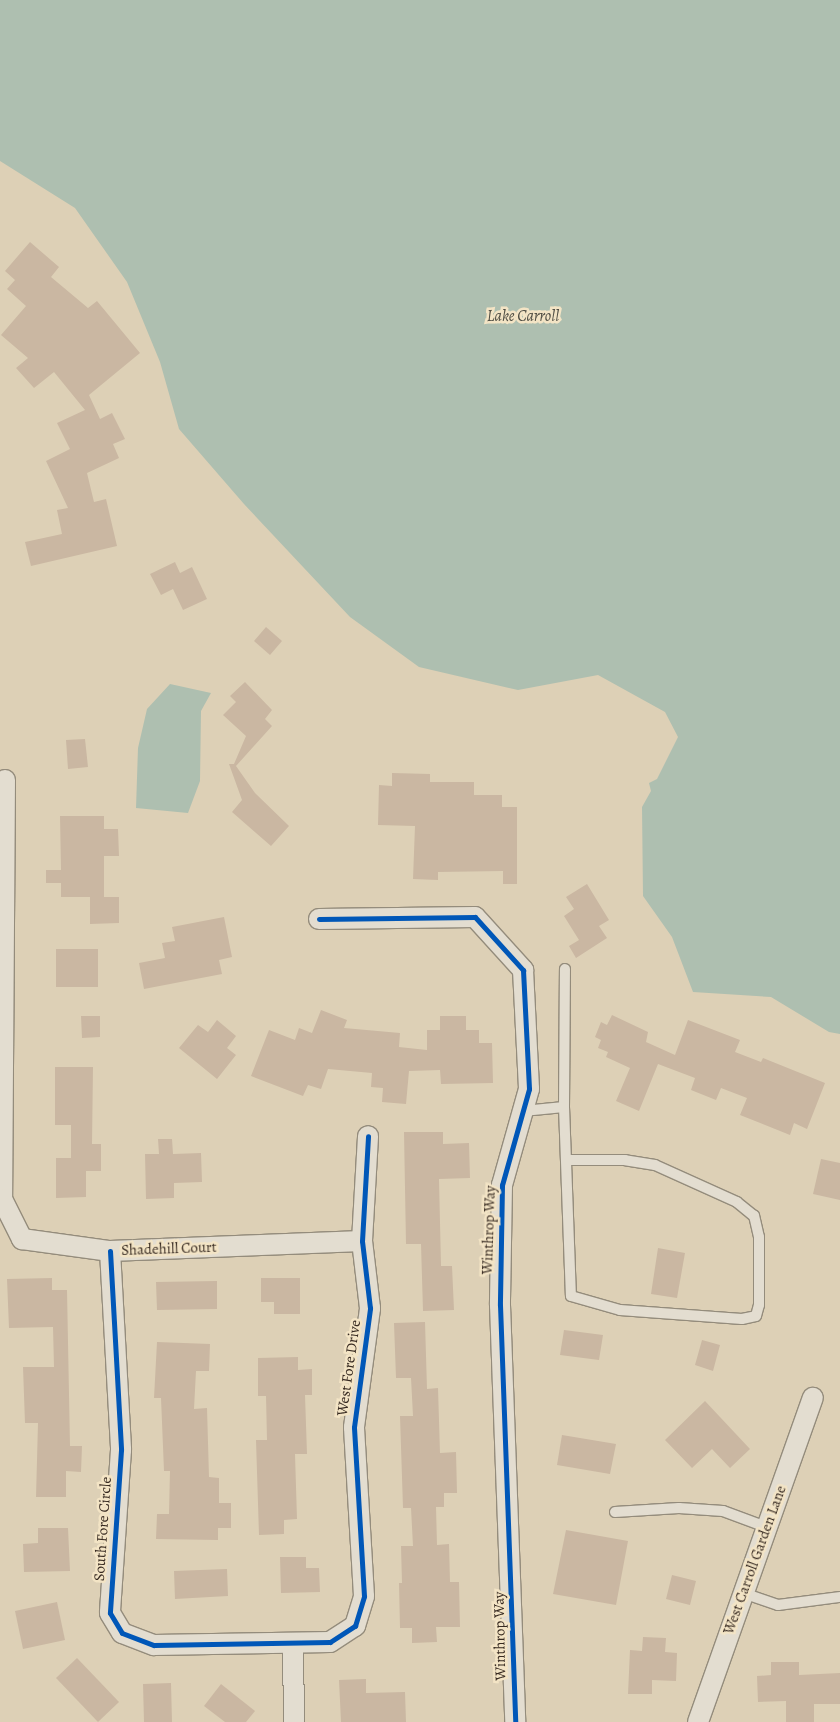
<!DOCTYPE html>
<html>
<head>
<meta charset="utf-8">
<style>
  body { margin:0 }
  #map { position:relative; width:840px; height:1722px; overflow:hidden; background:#ddd0b6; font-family:Alegreya,serif }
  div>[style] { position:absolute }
  .water>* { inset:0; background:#aebfb0 }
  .building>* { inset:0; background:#cab7a2 }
  .roads { filter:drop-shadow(1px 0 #948c7c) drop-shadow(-1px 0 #948c7c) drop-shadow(0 1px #948c7c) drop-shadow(0 -1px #948c7c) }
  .service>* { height:10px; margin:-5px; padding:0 5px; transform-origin:5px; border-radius:5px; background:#e3ddd0 }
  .minor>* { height:20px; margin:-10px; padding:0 10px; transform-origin:10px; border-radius:10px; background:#e3ddd0 }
  .cycleway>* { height:5px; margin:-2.5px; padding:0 2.5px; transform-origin:2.5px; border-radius:2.5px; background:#0057b8 }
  span { translate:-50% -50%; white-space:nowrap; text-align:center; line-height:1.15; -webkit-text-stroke:5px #f3e4c5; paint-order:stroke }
  .street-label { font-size:15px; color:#372a21 }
  .water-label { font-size:16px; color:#504e44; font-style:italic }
</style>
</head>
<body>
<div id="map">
  <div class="water">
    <i style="clip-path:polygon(0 0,840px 0,840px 1034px,829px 1032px,771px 997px,693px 992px,672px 937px,643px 896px,642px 807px,651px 791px,649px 783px,657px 779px,678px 737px,665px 712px,598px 675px,518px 690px,419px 667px,350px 617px,244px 504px,179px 429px,160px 362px,127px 282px,75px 208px,0 161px)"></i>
    <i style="clip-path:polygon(170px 684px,211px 693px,201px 711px,200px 781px,188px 813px,136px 808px,138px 748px,147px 709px)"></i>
  </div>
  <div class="building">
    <i style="clip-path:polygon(30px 242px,59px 267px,51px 277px,88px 308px,97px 301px,140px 353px,89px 395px,100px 419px,112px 413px,125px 439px,113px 444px,119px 458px,87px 473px,94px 502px,106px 499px,117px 546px,31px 566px,25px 542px,62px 534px,57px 510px,68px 508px,46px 461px,70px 449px,57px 423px,85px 410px,54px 372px,34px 388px,16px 368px,28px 358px,1px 335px,26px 306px,7px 289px,15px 280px,5px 271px)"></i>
    <i style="clip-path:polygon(175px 562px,180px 573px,192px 567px,207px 599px,183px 610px,173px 589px,161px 595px,150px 574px)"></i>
    <i style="clip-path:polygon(266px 627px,282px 641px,270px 655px,254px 641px)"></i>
    <i style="clip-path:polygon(245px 682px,272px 710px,265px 719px,272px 726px,236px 766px,255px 793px,289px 826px,271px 846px,232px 812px,242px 800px,229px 764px,234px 764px,246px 736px,223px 715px,236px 702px,230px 696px)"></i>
    <i style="clip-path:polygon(85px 739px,88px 767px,68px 769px,66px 740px)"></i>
    <i style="clip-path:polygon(392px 773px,430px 774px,430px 782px,474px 782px,474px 795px,502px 795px,502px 807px,517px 807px,517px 884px,503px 884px,503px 871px,438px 872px,438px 880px,413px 879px,415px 826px,378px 825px,379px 785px,392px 786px)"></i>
    <i style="clip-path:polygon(60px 816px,104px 816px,104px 829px,118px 829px,119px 856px,104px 856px,104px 897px,119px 897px,119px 923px,90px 924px,90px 897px,61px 897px,61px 883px,46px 883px,46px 870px,61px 870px)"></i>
    <i style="clip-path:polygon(587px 884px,609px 920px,599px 926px,607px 938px,576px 958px,569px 946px,579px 940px,564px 916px,574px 909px,566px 897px)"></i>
    <i style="clip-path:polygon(224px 917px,232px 957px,219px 960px,222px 974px,144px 989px,139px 963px,165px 958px,162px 943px,175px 941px,172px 927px)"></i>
    <i style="clip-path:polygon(56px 949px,98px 949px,98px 987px,56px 987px)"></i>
    <i style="clip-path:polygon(321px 1010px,347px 1020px,344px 1028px,400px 1033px,399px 1047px,427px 1050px,427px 1030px,440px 1030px,440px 1016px,466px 1016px,466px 1030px,479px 1030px,479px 1043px,492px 1043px,493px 1083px,441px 1084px,440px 1070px,409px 1071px,406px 1104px,382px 1102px,383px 1088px,371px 1087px,372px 1073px,328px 1069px,321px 1089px,308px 1085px,303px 1096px,251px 1076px,269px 1030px,295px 1040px,299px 1028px,312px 1033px)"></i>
    <i style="clip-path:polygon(612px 1015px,648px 1032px,646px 1042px,675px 1055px,688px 1020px,740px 1040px,735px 1052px,761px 1062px,763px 1058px,825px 1083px,807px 1129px,794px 1123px,790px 1135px,740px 1115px,747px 1098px,721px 1088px,716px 1100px,691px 1090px,695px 1078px,658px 1064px,639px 1111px,616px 1101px,630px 1068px,606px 1057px,608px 1052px,598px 1048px,601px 1040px,595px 1037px,601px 1022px,607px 1025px)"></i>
    <i style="clip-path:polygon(81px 1016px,100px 1016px,100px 1037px,82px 1038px)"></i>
    <i style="clip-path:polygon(217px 1020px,236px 1036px,227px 1048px,236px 1055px,217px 1079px,179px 1048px,198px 1025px,208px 1032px)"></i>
    <i style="clip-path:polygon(55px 1067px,93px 1067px,92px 1144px,101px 1144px,101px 1171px,86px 1171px,86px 1197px,56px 1198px,56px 1158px,71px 1158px,71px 1125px,55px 1125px)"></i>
    <i style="clip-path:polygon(404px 1132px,443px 1132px,443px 1144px,469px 1143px,470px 1178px,439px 1179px,441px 1266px,452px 1266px,454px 1310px,423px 1311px,421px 1244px,406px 1244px)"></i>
    <i style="clip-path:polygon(158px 1139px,172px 1139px,173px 1154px,201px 1153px,202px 1182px,174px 1183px,174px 1198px,146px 1199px,145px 1154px,159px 1154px)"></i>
    <i style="clip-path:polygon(821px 1159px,840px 1163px,840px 1200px,813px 1194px)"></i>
    <i style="clip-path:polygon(658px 1248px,685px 1253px,677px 1298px,651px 1294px)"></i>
    <i style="clip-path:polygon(52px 1278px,52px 1290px,67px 1290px,70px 1446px,82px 1446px,81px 1472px,66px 1471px,66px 1497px,36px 1497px,38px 1423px,25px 1423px,23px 1367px,54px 1367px,53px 1327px,9px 1328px,7px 1279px)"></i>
    <i style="clip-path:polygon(261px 1278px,300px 1278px,300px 1314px,274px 1314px,274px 1302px,261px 1302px)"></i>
    <i style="clip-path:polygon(217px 1281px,217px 1309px,157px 1310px,156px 1282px)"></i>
    <i style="clip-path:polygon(425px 1322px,427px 1389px,438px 1388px,440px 1453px,456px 1452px,457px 1493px,444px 1493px,444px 1507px,436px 1507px,437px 1545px,449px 1544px,450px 1582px,459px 1582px,460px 1627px,436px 1627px,437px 1642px,412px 1643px,412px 1628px,400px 1628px,399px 1583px,402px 1583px,401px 1546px,413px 1546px,411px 1508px,403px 1508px,400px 1416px,413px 1416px,411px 1378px,396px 1378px,394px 1323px)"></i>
    <i style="clip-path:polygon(564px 1330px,603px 1335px,599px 1360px,560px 1355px)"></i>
    <i style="clip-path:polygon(702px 1340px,720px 1345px,713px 1371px,695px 1365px)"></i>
    <i style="clip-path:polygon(157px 1342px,210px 1344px,209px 1371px,196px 1371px,194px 1409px,207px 1408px,209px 1477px,219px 1478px,219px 1503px,231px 1503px,231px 1528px,218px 1528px,218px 1540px,156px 1539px,157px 1514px,169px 1514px,170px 1471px,164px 1471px,161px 1398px,154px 1398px)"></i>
    <i style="clip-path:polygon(298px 1357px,298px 1370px,312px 1369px,312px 1395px,305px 1395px,307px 1454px,295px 1454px,297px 1519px,284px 1520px,284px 1534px,259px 1535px,256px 1440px,267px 1440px,266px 1396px,258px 1396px,258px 1358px)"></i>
    <i style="clip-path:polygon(705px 1401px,750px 1449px,730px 1468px,712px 1449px,692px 1468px,665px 1440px)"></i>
    <i style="clip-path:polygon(562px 1435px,616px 1444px,610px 1474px,557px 1465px)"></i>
    <i style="clip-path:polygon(38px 1528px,68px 1528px,70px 1571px,24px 1572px,23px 1544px,38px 1543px)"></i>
    <i style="clip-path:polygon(566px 1530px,628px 1541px,616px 1605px,553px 1594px)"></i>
    <i style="clip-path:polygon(280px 1557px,306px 1557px,306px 1568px,319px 1568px,320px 1592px,281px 1593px)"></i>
    <i style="clip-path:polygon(227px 1569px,228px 1596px,175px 1599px,174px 1571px)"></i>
    <i style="clip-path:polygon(672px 1575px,696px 1581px,690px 1605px,666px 1599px)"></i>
    <i style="clip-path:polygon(57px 1602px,65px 1640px,23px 1649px,15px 1611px)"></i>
    <i style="clip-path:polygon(643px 1637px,666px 1638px,665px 1652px,677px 1653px,676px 1681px,652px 1680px,652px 1694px,628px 1694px,630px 1650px,642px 1651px)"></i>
    <i style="clip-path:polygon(77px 1658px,119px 1702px,98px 1722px,56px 1678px)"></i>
    <i style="clip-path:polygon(771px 1662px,799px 1662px,799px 1675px,840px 1673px,840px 1704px,814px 1704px,814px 1722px,786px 1722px,786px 1701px,758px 1702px,757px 1676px,771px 1675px)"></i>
    <i style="clip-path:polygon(366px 1679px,366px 1693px,405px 1692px,406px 1722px,341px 1722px,339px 1680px)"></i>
    <i style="clip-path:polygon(171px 1683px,172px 1722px,144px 1722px,143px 1684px)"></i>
    <i style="clip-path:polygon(221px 1684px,255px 1711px,246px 1722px,225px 1722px,204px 1706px)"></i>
  </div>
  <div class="roads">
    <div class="service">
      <i style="left:564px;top:1107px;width:138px;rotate:-89.6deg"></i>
      <i style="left:523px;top:1111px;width:41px;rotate:-5.6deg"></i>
      <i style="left:564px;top:1107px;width:189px;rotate:87.9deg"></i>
      <i style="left:571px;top:1296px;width:51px;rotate:15.9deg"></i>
      <i style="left:620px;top:1310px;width:122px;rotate:4.2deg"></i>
      <i style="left:742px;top:1319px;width:14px;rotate:-12deg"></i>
      <i style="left:756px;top:1316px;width:11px;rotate:-75deg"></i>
      <i style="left:759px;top:1305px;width:68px;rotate:-90deg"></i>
      <i style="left:759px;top:1237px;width:22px;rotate:-103deg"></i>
      <i style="left:754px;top:1216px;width:22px;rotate:-141deg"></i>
      <i style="left:737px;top:1202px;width:90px;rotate:-155.7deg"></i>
      <i style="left:655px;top:1165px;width:30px;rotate:-171deg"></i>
      <i style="left:625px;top:1160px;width:58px;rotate:180deg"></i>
      <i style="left:615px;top:1512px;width:64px;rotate:-3.6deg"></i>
      <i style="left:679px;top:1508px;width:44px;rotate:3.9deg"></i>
      <i style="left:723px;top:1511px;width:46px;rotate:20.4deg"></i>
      <i style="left:743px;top:1593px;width:37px;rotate:19deg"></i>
      <i style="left:778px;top:1605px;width:63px;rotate:-7.4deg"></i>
    </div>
    <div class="minor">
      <i style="left:5px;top:780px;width:419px;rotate:90.4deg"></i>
      <i style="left:2px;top:1199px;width:45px;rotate:63.4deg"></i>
      <i style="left:22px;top:1239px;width:89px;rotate:7.8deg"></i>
      <i style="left:110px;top:1251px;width:252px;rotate:-2.3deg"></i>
      <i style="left:319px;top:919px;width:156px;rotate:-0.7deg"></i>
      <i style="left:475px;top:917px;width:72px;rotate:47.8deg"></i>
      <i style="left:523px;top:970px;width:119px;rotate:87.1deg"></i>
      <i style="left:529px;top:1089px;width:100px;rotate:105.7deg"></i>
      <i style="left:502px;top:1185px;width:120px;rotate:91deg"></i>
      <i style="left:500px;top:1305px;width:417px;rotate:87.9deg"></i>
      <i style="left:110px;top:1251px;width:199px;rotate:86.8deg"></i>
      <i style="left:121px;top:1450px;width:163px;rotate:93.9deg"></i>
      <i style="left:110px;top:1613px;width:23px;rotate:59deg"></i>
      <i style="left:122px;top:1633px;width:34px;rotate:21deg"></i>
      <i style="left:154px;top:1645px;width:176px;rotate:-1deg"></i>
      <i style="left:330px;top:1642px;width:30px;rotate:-33deg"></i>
      <i style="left:355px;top:1626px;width:31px;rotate:-73deg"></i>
      <i style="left:364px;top:1596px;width:169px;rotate:-93.4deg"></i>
      <i style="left:354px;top:1427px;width:120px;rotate:-82.3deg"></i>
      <i style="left:370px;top:1308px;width:67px;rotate:-96.8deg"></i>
      <i style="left:362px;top:1241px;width:105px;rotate:-86.7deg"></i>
      <i style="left:293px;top:1643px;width:79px;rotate:89.3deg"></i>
      <i style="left:698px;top:1722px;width:344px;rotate:-70.5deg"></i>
    </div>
  </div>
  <div class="cycleway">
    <i style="left:319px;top:919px;width:156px;rotate:-0.7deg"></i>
    <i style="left:475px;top:917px;width:72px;rotate:47.8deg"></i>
    <i style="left:523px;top:970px;width:119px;rotate:87.1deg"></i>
    <i style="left:529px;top:1089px;width:100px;rotate:105.7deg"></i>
    <i style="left:502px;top:1185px;width:120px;rotate:91deg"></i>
    <i style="left:500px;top:1305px;width:417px;rotate:87.9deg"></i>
    <i style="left:110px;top:1251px;width:199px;rotate:86.8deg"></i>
    <i style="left:121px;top:1450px;width:163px;rotate:93.9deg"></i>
    <i style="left:110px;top:1613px;width:23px;rotate:59deg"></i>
    <i style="left:122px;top:1633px;width:34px;rotate:21deg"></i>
    <i style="left:154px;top:1645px;width:176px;rotate:-1deg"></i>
    <i style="left:330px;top:1642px;width:30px;rotate:-33deg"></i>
    <i style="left:355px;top:1626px;width:31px;rotate:-73deg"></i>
    <i style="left:364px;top:1596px;width:169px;rotate:-93.4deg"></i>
    <i style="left:354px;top:1427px;width:120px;rotate:-82.3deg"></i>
    <i style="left:370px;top:1308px;width:67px;rotate:-96.8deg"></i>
    <i style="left:362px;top:1241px;width:105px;rotate:-86.7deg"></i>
  </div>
  <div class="street-label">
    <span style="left:489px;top:1230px;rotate:-88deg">Winthrop Way</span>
    <span style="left:169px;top:1249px;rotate:-2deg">Shadehill Court</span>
    <span style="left:349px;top:1368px;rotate:-82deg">West Fore Drive</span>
    <span style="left:103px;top:1529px;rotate:-86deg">South Fore Circle</span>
    <span style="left:755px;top:1560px;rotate:-70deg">West Carroll Garden Lane</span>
    <span style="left:500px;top:1636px;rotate:-91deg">Winthrop Way</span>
  </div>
  <div class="water-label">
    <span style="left:523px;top:316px">Lake Carroll</span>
  </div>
</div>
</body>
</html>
